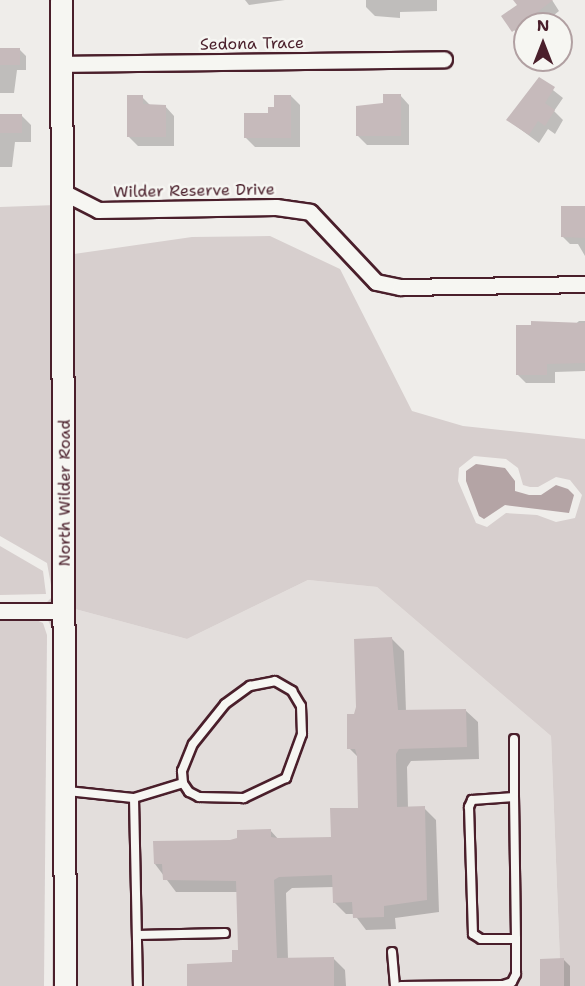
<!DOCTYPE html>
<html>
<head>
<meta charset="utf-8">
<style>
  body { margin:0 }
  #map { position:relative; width:585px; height:986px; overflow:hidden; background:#efedea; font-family:"Shantell Sans",sans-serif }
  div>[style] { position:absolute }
  .built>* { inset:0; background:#e3dedc }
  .green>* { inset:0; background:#d7cfce }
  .water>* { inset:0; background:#b4a4a5 }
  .shadow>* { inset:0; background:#0003 }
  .building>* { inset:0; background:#c6babb }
  .roads { filter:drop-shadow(2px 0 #4a1f2b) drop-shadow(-2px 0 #4a1f2b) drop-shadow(0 2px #4a1f2b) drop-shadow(0 -2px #4a1f2b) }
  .lane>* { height:8px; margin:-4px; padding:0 4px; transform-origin:4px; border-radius:4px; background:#f6f6f2 }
  .street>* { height:15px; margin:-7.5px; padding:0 7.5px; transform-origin:7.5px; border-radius:7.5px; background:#f6f6f2 }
  .secondary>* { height:21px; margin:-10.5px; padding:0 10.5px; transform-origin:10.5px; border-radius:10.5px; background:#f6f6f2 }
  span { translate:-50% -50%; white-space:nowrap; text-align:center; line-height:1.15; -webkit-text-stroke:5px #f6f6f2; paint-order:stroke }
  .street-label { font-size:16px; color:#4a1f2b }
  .north { position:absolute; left:513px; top:12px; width:60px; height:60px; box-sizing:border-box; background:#f6f6f2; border:2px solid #b1a0a2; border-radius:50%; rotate:0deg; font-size:16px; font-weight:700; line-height:24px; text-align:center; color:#4a1f2b }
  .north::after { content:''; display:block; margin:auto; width:21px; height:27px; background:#4a1f2b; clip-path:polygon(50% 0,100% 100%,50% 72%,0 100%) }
</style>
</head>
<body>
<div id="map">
  <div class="built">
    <i style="clip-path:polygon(308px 580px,377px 587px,551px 736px,561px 986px,74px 986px,75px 609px,187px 639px)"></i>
  </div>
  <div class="green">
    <i style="clip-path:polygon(56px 205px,56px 986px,52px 986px,55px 635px,45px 614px,0 604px,46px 603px,53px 596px,47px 563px,0 536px,0 207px)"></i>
    <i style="clip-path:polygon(evenodd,270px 236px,340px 269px,412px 411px,463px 426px,585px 439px,585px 986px,561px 986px,551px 736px,377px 587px,308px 580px,187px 639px,75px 609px,74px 254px,192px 237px,270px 236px,474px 456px,506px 459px,518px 468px,523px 485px,530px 487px,538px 487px,556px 477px,570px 480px,582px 495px,575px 518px,556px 522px,537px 515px,506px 513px,487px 527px,476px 523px,458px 481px,459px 468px,474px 456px)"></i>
    <i style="clip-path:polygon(0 546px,43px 571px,46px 594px,0 595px)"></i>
    <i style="clip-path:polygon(0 619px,34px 619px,43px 623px,47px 635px,44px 986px,0 986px)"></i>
  </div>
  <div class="water">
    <i style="clip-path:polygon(476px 464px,505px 468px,515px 481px,515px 491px,529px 495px,541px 495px,556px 485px,568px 489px,574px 495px,569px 513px,505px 505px,484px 519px,479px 516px,466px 481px,466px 471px)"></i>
  </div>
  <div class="shadow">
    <i style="clip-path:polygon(245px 0,285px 0,249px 5px)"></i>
    <i style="clip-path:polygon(366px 0,437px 0,437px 11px,400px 12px,400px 18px,375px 16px,366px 7px)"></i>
    <i style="clip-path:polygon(515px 0,552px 0,559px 11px,543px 24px,525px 24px,522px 40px,503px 16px,518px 6px)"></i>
    <i style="clip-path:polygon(0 50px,20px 50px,26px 56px,26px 70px,17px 70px,14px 93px,0 93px)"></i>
    <i style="clip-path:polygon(539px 79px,563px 98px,554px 111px,563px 120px,555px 134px,548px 129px,539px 143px,508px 120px)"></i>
    <i style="clip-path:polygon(400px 95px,409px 105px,409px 145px,367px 145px,358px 136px,385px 105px)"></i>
    <i style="clip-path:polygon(291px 96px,300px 105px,300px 147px,255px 147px,245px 137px)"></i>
    <i style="clip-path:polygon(142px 97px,151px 106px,165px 106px,174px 116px,174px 146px,138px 146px,129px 137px)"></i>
    <i style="clip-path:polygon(0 116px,22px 116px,31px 125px,31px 142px,15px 142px,12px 167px,0 167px)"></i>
    <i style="clip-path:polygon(585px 209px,585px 256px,578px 244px,570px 244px,563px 237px)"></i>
    <i style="clip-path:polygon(579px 321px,585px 321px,585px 371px,555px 372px,555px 383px,526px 383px,517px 374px)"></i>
    <i style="clip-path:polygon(392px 639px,404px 651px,406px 712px,465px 710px,478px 722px,479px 759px,411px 761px,407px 767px,408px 808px,424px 808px,436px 820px,439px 912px,395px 918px,396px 929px,366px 930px,354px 914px,346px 914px,334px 902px,334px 887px,292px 888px,286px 893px,288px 959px,333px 958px,345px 970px,346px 986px,189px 986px,234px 964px,239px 951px,238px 892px,176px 892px,155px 864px,270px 830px,279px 840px,332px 838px,360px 809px,359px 758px,349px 748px,355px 716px)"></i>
    <i style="clip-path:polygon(564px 960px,570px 966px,570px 986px,541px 986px)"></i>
  </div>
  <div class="building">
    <i style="clip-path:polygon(513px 0,553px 0,512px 32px,501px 16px,517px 5px)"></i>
    <i style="clip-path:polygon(0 48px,20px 48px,20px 65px,0 65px)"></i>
    <i style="clip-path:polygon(539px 77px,555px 87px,545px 103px,555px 110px,545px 126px,538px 121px,529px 135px,506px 120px)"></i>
    <i style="clip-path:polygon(383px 94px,401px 94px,401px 136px,356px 136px,356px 106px,383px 103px)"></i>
    <i style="clip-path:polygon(127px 95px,143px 95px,143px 104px,166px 105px,166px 137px,127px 137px)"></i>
    <i style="clip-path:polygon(274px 95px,291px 95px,291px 138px,244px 138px,244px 113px,268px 113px,268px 107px,274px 107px)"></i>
    <i style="clip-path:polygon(0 114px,22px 114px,22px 133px,0 133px)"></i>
    <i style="clip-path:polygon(561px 206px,585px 206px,585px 238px,561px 237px)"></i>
    <i style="clip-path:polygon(531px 321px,585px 323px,585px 363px,547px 364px,547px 375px,516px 375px,516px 325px,531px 325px)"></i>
    <i style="clip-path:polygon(392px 637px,398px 710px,466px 709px,467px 747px,399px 749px,396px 754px,397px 807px,425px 806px,427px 900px,384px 906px,384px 917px,353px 918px,352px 902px,333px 903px,332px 875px,279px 877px,274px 880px,277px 958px,334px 957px,334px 986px,187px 986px,187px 964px,232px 962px,232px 950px,238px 950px,236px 881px,163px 880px,162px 864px,154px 864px,153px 841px,230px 840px,237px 838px,237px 830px,271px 829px,271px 837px,278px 838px,331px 837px,330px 808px,358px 808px,357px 756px,355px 749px,347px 749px,347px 714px,354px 714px,356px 707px,354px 639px)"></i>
    <i style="clip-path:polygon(564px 958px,564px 986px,540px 986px,540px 959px)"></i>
  </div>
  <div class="roads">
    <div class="lane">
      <i style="left:514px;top:739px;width:58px;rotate:90deg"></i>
      <i style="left:67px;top:791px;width:67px;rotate:6deg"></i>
      <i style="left:134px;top:798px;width:188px;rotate:88.8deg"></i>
      <i style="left:134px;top:798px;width:51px;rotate:-17deg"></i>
      <i style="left:183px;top:783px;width:12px;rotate:-95deg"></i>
      <i style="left:182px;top:771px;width:29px;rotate:-68deg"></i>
      <i style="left:193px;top:744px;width:51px;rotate:-51.3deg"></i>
      <i style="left:225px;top:704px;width:31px;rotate:-36deg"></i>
      <i style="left:250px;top:686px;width:25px;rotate:-11deg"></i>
      <i style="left:275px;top:681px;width:20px;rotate:30deg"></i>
      <i style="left:292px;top:691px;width:17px;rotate:59deg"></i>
      <i style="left:301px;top:706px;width:28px;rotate:88deg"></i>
      <i style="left:302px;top:734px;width:47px;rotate:110deg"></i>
      <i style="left:286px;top:778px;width:47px;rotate:154.5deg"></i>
      <i style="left:244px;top:798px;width:45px;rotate:-178.7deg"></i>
      <i style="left:199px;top:797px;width:11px;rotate:-153deg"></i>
      <i style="left:189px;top:792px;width:11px;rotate:-124deg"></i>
      <i style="left:137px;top:935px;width:88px;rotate:-1.3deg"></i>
      <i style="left:392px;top:952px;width:34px;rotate:85deg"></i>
      <i style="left:401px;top:986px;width:102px;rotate:-0.6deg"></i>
      <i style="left:503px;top:985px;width:9px;rotate:-18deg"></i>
      <i style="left:512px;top:982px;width:9px;rotate:-63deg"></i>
      <i style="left:516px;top:974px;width:35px;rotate:-90deg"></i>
      <i style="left:516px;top:939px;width:142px;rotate:-90.8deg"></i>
      <i style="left:514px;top:797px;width:42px;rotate:175.9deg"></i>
      <i style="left:472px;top:800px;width:8px;rotate:113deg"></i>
      <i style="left:469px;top:807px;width:127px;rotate:88.2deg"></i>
      <i style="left:473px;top:934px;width:9px;rotate:32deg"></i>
      <i style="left:481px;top:939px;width:35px"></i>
    </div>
    <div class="street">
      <i style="left:61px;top:64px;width:383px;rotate:-0.7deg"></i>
      <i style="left:65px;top:193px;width:37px;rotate:27deg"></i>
      <i style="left:98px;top:210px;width:178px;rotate:-1deg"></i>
      <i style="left:276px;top:207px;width:34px;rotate:8deg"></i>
      <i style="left:310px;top:212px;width:96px;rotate:46.7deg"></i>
      <i style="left:376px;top:282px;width:25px;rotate:12deg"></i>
      <i style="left:400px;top:287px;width:185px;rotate:-0.9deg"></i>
      <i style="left:0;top:611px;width:66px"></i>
    </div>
    <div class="secondary">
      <i style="left:61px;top:0;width:986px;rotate:89.77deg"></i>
    </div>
  </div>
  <div class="street-label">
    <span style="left:252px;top:44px;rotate:-1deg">Sedona Trace</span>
    <span style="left:194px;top:191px;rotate:-1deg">Wilder Reserve Drive</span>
    <span style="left:65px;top:493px;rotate:-90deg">North Wilder Road</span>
  </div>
  <div class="north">N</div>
</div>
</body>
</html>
